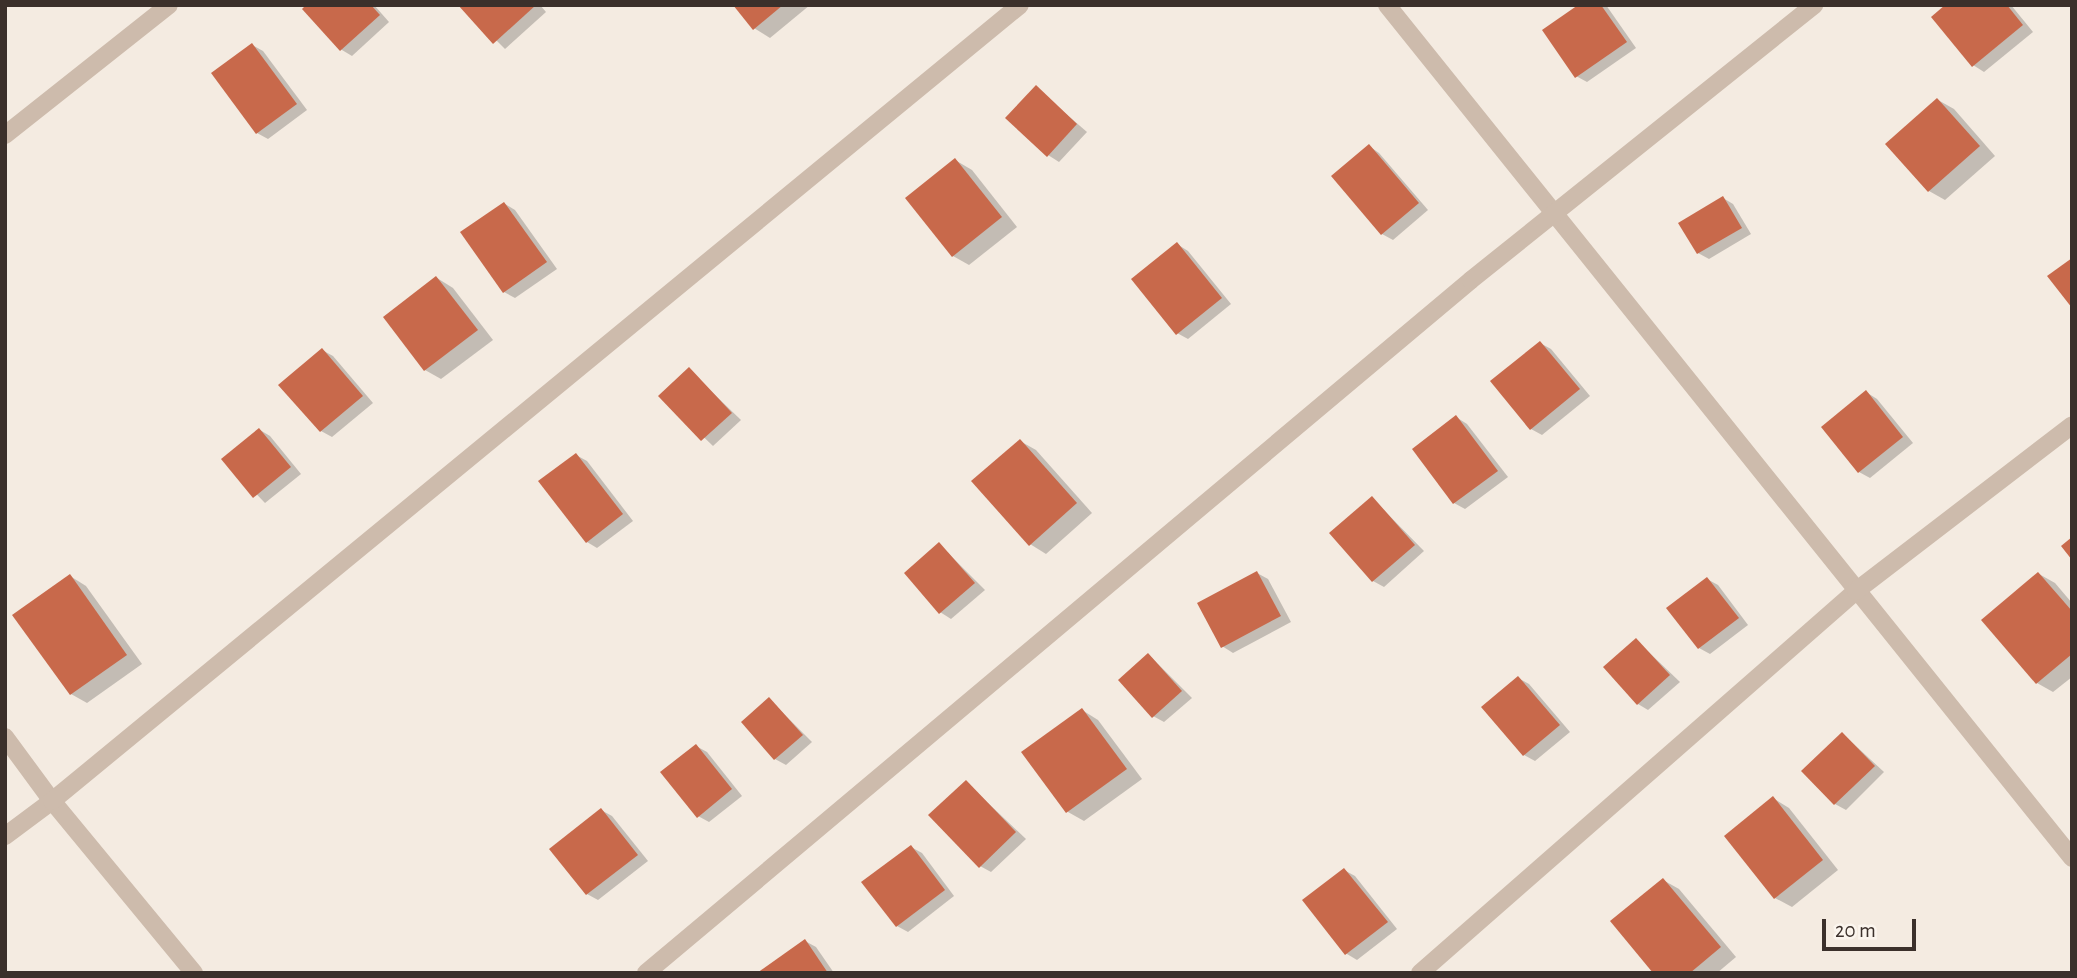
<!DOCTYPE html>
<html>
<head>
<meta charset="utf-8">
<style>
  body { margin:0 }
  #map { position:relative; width:2077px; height:978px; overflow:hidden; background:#f4ebe1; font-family:"Alegreya Sans",sans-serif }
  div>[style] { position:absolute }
  .shadow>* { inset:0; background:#0003 }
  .building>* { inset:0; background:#c8694b }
  .minor>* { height:18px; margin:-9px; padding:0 9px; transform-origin:9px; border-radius:9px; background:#cdbbac }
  span { translate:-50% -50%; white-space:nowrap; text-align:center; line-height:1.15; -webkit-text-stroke:6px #fbf5ee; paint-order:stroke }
  .frame { position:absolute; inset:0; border:7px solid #3b302b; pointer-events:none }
  .scale { position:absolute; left:1822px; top:919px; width:94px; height:32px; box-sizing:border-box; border:4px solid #3b302b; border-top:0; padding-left:9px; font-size:21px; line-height:24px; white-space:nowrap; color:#3b302b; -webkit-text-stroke:5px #fbf5ee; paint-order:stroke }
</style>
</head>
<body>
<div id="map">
  <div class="shadow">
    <i style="clip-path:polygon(309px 5px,374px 5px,389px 22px,352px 56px,342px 50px)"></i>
    <i style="clip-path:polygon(461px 5px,540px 5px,546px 12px,505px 49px)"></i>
    <i style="clip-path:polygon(735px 5px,810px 5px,770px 38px,754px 28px)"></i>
    <i style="clip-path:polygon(1582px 5px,1606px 5px,1636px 48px,1587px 82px,1576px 76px)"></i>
    <i style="clip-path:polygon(1948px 5px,2011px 5px,2033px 32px,1984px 72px,1973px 65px)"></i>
    <i style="clip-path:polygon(252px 45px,263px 51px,307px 110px,268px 139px,257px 133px)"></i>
    <i style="clip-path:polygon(1036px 88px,1087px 132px,1059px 162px,1048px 155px)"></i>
    <i style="clip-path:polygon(1938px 100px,1954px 109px,1995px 156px,1945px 200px,1929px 191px)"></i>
    <i style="clip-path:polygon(1369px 146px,1379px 153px,1428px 210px,1393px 240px,1382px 234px)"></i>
    <i style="clip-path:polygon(955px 160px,972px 170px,1017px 227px,969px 265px,953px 256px)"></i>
    <i style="clip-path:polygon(1723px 198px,1733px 204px,1751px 234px,1709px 259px,1698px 253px)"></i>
    <i style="clip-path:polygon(505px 204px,515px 210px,557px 269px,515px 298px,504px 292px)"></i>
    <i style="clip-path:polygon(1177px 244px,1188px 251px,1231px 304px,1188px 339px,1177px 333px)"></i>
    <i style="clip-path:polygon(437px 278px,453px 288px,493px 340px,441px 379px,425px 370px)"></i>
    <i style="clip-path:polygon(1540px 343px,1551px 349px,1590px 396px,1542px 435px,1531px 429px,1493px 382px)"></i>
    <i style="clip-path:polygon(322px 350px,333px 356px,373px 403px,332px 437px,321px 431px)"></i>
    <i style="clip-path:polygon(689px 370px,741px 420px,713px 446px,661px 396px)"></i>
    <i style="clip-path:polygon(1866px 392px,1877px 399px,1913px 443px,1870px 478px,1859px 472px)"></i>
    <i style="clip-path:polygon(1456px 417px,1467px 424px,1508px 477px,1465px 509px,1454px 503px,1414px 450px)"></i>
    <i style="clip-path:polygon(260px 430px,270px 436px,301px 474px,265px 503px,223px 459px)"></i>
    <i style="clip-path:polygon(1020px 441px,1036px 450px,1092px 513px,1046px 554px,1030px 544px)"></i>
    <i style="clip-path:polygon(576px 455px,587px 461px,633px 521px,597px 548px,587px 542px)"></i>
    <i style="clip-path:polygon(1372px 498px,1424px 551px,1384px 587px,1373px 581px)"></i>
    <i style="clip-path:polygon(939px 544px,985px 590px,951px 619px,940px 612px)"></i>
    <i style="clip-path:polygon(1257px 573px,1268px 579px,1291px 622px,1233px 653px,1222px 646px)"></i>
    <i style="clip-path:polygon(2039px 574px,2055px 583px,2072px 603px,2072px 677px,2053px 692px,2037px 683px)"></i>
    <i style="clip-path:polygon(70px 576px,86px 586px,142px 664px,87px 703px,71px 694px)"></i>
    <i style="clip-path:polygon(1707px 579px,1718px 585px,1748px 625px,1710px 654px,1699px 648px)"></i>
    <i style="clip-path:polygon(1636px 640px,1680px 682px,1648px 710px,1638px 704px)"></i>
    <i style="clip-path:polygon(1149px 655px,1192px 698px,1164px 722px,1153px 716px)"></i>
    <i style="clip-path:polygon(1518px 678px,1529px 684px,1570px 732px,1535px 761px,1524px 755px)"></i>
    <i style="clip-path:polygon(769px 699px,812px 742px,786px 765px,775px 759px)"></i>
    <i style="clip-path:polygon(1082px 710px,1098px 720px,1142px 779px,1084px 821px,1068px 812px,1024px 753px)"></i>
    <i style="clip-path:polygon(1843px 734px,1884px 772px,1846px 810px,1835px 804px)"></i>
    <i style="clip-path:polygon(696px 746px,707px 752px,742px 796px,709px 822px,698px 816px)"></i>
    <i style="clip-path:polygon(966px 782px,1026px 839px,991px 872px,980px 866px)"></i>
    <i style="clip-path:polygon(1773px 798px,1789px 808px,1838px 870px,1792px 907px,1775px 898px)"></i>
    <i style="clip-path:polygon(601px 810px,612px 816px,648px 861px,598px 900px,587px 894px)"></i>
    <i style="clip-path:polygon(911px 847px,922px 853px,954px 896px,908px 932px,897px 926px)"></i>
    <i style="clip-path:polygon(1344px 870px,1355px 876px,1397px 929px,1357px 960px,1347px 954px,1305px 901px)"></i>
    <i style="clip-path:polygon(1663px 880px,1679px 889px,1736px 957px,1717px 973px,1655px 973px)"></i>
    <i style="clip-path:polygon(805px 941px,816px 947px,834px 973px,762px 973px)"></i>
  </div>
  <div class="building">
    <i style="clip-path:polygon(306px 5px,371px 5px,380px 15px,340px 51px,302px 9px)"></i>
    <i style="clip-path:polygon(458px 5px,536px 5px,493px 44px)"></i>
    <i style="clip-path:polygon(733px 5px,783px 5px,753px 30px)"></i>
    <i style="clip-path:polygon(1578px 5px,1601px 5px,1627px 42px,1575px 78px,1542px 30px)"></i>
    <i style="clip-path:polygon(1945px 5px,2007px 5px,2023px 25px,1972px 67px,1931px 17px)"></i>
    <i style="clip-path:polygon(252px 43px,297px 104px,256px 134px,211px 73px)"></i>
    <i style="clip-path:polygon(1036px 85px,1077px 124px,1047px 157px,1005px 118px)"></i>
    <i style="clip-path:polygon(1937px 98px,1980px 146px,1928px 192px,1885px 144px)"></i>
    <i style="clip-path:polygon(1369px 144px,1419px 203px,1381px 235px,1331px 176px)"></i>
    <i style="clip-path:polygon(955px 158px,1002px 217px,952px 257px,905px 198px)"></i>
    <i style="clip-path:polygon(1723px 196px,1742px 228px,1697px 254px,1678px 223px)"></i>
    <i style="clip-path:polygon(504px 202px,547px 262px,503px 293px,460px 232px)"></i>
    <i style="clip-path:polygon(1177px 242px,1222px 298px,1176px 335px,1131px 279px)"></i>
    <i style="clip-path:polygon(2072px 258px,2072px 308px,2047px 276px)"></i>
    <i style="clip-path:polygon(436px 276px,478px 330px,424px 371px,383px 317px)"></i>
    <i style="clip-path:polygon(1540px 341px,1580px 389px,1530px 430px,1490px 381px)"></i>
    <i style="clip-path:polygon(322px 348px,363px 396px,320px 432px,278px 385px)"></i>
    <i style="clip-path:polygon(689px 367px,732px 413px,701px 441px,658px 396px)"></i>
    <i style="clip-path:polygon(1866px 390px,1903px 437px,1858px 473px,1821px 427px)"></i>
    <i style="clip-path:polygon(1456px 415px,1498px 471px,1453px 504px,1412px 449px)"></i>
    <i style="clip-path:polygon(259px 428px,291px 467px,253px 498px,221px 459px)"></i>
    <i style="clip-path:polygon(1020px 439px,1077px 503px,1029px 546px,971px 481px)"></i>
    <i style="clip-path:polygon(576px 453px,623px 514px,586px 543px,538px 481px)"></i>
    <i style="clip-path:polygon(1372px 496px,1415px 545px,1372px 582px,1329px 533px)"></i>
    <i style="clip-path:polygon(2072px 537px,2072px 560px,2061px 546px)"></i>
    <i style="clip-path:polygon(939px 542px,975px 583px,939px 614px,904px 573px)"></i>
    <i style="clip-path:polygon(1257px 571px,1281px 616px,1221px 648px,1197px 603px)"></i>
    <i style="clip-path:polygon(2038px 572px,2072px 611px,2072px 654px,2036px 684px,1981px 620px)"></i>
    <i style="clip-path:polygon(70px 574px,127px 655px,70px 695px,12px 615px)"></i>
    <i style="clip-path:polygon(1707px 577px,1739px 618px,1698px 649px,1666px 608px)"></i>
    <i style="clip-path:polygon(1636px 638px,1670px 675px,1637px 705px,1603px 667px)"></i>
    <i style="clip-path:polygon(1148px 653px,1182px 691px,1152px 718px,1118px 680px)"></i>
    <i style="clip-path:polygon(1518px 676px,1560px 725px,1523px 756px,1481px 707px)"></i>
    <i style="clip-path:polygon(769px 697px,803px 735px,774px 760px,741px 722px)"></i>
    <i style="clip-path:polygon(1082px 708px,1127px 769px,1066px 813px,1021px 752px)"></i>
    <i style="clip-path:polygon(1842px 732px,1875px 766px,1834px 805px,1801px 771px)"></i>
    <i style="clip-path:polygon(696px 744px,732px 789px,697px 818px,660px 772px)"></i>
    <i style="clip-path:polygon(966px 780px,1016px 832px,979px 868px,928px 815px)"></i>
    <i style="clip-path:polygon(1773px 796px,1823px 860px,1774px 899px,1724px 836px)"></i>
    <i style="clip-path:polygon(601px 808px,638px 855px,586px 895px,549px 849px)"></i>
    <i style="clip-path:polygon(911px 845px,945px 890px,896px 927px,861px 882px)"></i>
    <i style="clip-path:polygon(1344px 868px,1388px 922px,1345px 955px,1302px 900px)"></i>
    <i style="clip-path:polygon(1663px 878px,1721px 947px,1690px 973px,1653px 973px,1610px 921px)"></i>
    <i style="clip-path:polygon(805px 939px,828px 973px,757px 973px)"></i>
  </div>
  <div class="minor">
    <i style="left:1387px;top:5px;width:1094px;rotate:51.23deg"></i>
    <i style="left:5px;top:135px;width:209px;rotate:-38.4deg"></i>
    <i style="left:5px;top:737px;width:79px;rotate:53.7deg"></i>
    <i style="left:52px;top:801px;width:59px;rotate:143.3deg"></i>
    <i style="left:194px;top:973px;width:223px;rotate:-129.5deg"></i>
    <i style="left:52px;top:801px;width:1253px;rotate:-39.43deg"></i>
    <i style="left:646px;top:973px;width:1077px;rotate:-40.03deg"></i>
    <i style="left:1471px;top:280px;width:440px;rotate:-38.7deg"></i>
    <i style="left:1420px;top:973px;width:580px;rotate:-41.22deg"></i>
    <i style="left:1856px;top:591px;width:272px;rotate:-37.5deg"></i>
  </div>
  <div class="frame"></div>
  <div class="scale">20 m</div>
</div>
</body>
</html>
